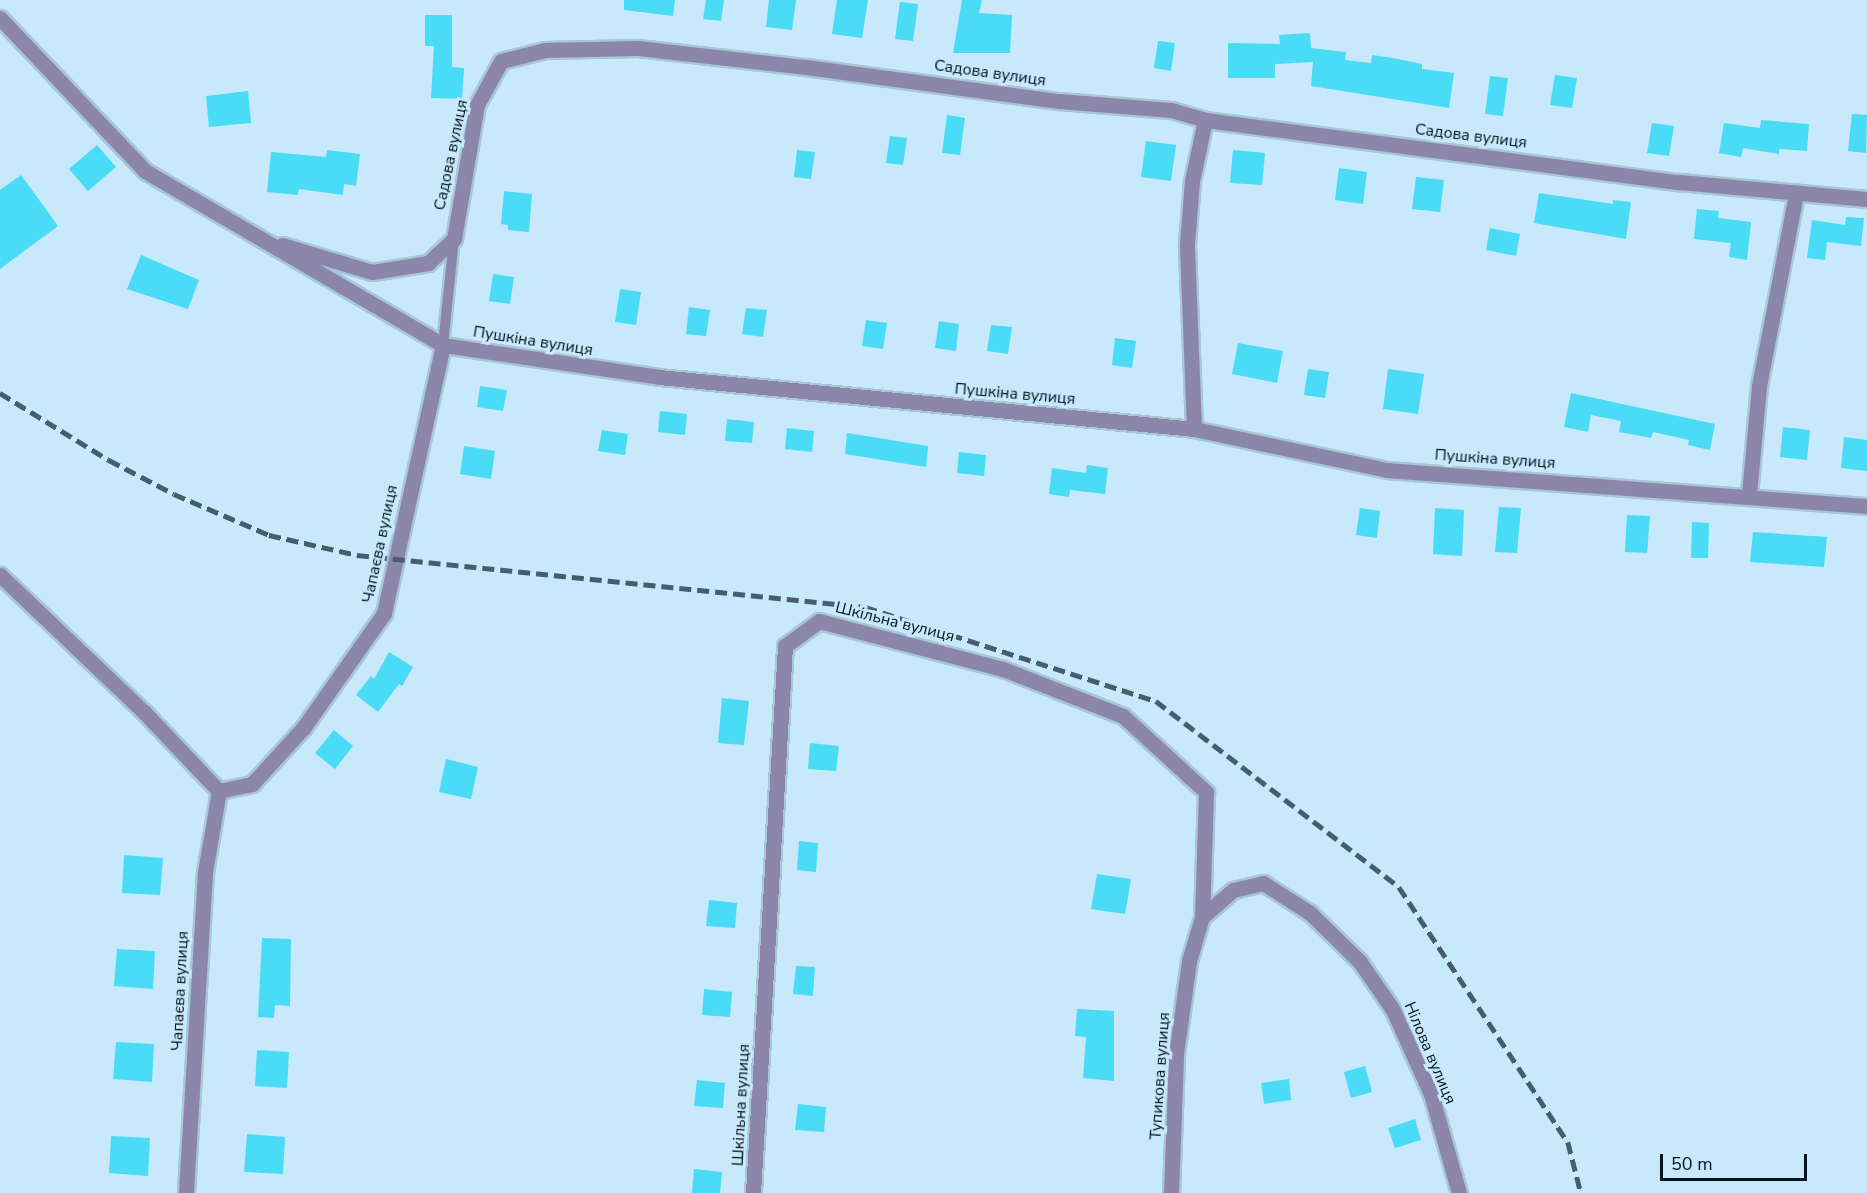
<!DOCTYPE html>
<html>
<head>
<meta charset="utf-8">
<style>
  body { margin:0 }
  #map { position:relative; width:1867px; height:1193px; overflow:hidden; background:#c8e8fb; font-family:"Nunito Sans",sans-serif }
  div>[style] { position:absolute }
  .building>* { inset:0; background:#4adbf6 }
  .roads { filter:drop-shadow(2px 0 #a8c6d8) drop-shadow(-2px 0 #a8c6d8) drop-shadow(0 2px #a8c6d8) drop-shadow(0 -2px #a8c6d8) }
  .lane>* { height:10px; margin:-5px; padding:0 5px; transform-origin:5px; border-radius:5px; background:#8c86ab }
  .street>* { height:15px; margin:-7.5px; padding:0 7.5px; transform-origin:7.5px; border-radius:7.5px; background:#8c86ab }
  .rail>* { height:4.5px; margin-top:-2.25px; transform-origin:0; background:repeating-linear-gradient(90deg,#465d6b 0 12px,transparent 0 18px) }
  span { translate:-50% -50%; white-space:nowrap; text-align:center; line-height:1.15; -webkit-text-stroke:6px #c8e8fb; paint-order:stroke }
  .street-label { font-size:16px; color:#01141f }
  .scale { position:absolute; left:1660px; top:1154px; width:147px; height:27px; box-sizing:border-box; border:3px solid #01141f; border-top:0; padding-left:8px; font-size:18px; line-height:21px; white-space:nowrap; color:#01141f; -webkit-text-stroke:4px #c8e8fb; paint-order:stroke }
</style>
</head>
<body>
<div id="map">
  <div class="building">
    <i style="clip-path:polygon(624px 0,675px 0,673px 16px,624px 10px)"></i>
    <i style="clip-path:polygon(706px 0,724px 0,721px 21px,703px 19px)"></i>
    <i style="clip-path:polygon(769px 0,796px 0,792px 30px,766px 27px)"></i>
    <i style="clip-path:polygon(837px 0,868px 0,862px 38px,832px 34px)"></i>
    <i style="clip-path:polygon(962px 0,982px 0,979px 13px,1012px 15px,1010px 53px,953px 53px)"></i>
    <i style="clip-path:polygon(900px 2px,918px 4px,913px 41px,895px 39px)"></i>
    <i style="clip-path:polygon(425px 15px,452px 15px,452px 67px,464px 68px,462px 99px,431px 98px,434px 46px,425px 46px)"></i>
    <i style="clip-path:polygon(1310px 33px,1311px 48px,1346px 52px,1345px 60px,1371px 63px,1372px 55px,1393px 58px,1422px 64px,1422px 69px,1454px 73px,1449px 108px,1311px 86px,1313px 62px,1275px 64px,1275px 78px,1228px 78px,1228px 43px,1280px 44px,1279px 35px)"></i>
    <i style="clip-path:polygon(1158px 41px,1175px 43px,1171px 71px,1154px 68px)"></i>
    <i style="clip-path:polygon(1555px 75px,1577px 78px,1572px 108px,1550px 105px)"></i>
    <i style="clip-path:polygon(1490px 76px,1508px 78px,1503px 116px,1485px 114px)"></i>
    <i style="clip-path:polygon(248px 91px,251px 123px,209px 127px,206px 96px)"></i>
    <i style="clip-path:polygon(1852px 114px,1867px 115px,1866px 153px,1848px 151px)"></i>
    <i style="clip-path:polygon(947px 115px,965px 118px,960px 155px,942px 153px)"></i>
    <i style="clip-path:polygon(1761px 120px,1809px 124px,1807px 151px,1779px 149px,1779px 154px,1743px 148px,1741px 157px,1719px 153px,1724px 123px,1760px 128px)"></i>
    <i style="clip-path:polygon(1652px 123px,1674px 126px,1669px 156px,1647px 153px)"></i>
    <i style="clip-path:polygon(890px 136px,907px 138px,903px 165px,886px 163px)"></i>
    <i style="clip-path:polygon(1146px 141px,1176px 145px,1171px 181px,1141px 177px)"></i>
    <i style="clip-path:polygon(97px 145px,116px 167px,88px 191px,69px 169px)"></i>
    <i style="clip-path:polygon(327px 150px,360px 154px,356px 186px,344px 184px,343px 195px,299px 189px,298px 195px,267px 192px,271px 152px,326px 157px)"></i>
    <i style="clip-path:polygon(797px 150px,815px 152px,811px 179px,794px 177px)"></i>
    <i style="clip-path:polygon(1233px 150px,1265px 153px,1262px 185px,1230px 183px)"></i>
    <i style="clip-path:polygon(1339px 168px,1367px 172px,1363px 204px,1335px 200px)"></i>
    <i style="clip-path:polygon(21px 175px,58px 226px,0 269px,0 190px)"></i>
    <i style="clip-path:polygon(1416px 177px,1444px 180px,1440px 212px,1412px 209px)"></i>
    <i style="clip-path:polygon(504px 191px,532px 194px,529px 232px,508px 230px,508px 225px,501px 224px)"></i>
    <i style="clip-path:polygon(1539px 193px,1613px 204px,1613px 200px,1631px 202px,1626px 239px,1534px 223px)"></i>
    <i style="clip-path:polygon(1697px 209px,1719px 211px,1718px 218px,1751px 222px,1747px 260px,1729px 257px,1731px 243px,1694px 239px)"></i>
    <i style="clip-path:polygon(1846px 217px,1864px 218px,1861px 246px,1827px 242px,1825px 260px,1807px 258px,1812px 220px,1845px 225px)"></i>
    <i style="clip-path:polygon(1490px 228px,1520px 234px,1516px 256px,1486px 250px)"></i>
    <i style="clip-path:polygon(141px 255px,199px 280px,188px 309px,127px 289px)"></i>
    <i style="clip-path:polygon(493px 274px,514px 277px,510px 304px,489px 301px)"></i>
    <i style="clip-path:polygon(620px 289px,641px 292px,636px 325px,615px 322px)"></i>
    <i style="clip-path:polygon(689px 307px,710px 310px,706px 336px,686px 334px)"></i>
    <i style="clip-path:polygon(746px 308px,767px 310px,763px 337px,742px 334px)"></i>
    <i style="clip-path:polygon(866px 320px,887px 323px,883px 349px,862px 346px)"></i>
    <i style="clip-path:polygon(939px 321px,959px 324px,956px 351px,935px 348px)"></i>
    <i style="clip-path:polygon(991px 325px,1012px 327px,1008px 354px,987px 351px)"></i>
    <i style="clip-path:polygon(1115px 338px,1136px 341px,1132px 368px,1112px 365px)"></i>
    <i style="clip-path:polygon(1238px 343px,1283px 351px,1277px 383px,1232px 374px)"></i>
    <i style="clip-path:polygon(1308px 369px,1329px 372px,1325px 398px,1304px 395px)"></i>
    <i style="clip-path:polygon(1388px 369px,1424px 374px,1418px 414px,1383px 409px)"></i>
    <i style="clip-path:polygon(480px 386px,507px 390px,503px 411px,477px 407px)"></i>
    <i style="clip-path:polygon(1571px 393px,1715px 424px,1710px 450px,1688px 445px,1689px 440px,1653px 432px,1651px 438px,1619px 432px,1621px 421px,1591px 415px,1588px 432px,1564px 427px)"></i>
    <i style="clip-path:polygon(660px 411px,687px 414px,685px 435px,658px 432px)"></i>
    <i style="clip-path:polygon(727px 419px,754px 422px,752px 443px,725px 441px)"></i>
    <i style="clip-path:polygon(1783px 427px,1810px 430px,1807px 460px,1780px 457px)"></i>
    <i style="clip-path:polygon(787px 428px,814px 431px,812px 452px,785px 449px)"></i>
    <i style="clip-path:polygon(602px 430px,628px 434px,625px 455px,598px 451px)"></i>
    <i style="clip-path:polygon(847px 433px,928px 446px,926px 467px,845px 454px)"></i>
    <i style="clip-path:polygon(1844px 437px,1867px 440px,1867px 471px,1841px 468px)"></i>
    <i style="clip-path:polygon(464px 446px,495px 451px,491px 479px,460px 474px)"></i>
    <i style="clip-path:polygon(959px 452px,986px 455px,984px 476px,957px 473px)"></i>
    <i style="clip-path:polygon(1087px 465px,1108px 468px,1105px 494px,1070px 490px,1069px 497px,1049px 494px,1052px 468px,1086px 473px)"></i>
    <i style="clip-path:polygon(1499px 507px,1521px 508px,1517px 553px,1495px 552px)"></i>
    <i style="clip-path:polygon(1360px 508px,1380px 511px,1377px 538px,1356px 535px)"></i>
    <i style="clip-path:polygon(1435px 508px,1464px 510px,1462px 556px,1433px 554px)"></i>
    <i style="clip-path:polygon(1627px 515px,1650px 516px,1647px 553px,1625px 552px)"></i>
    <i style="clip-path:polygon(1692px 522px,1709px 523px,1708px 558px,1691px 558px)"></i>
    <i style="clip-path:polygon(1753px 532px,1827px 537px,1824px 567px,1750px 562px)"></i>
    <i style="clip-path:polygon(389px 652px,413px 667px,402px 686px,399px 684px,378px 712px,356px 695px,371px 676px,374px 679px)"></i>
    <i style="clip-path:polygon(722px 698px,749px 701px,744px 745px,718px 743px)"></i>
    <i style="clip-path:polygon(334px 730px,353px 746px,335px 769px,315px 753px)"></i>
    <i style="clip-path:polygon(810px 743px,839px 746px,836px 771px,808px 769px)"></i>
    <i style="clip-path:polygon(446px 759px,478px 767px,471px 799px,439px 792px)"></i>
    <i style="clip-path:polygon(799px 841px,818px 843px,816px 872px,797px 870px)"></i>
    <i style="clip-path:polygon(124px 855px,163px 858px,160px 895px,122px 893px)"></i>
    <i style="clip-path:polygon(1097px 874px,1131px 879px,1125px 914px,1091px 909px)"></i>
    <i style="clip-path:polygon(709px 900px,737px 903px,735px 928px,706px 926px)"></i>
    <i style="clip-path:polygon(262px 938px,291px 939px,290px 1006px,275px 1005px,274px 1018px,258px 1017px)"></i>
    <i style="clip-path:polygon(117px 949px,155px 951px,153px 989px,114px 986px)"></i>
    <i style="clip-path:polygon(796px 966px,815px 967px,813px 996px,793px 994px)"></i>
    <i style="clip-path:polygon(704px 989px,732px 992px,730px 1017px,702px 1015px)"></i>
    <i style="clip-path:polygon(1077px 1009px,1114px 1011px,1114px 1081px,1083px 1078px,1086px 1037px,1075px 1036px)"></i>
    <i style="clip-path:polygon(116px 1042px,154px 1044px,152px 1082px,113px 1079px)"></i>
    <i style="clip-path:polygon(257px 1050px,289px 1052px,287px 1088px,255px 1086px)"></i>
    <i style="clip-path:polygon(1365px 1066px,1372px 1092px,1351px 1098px,1344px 1072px)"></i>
    <i style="clip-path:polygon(1289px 1079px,1291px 1100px,1264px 1104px,1261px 1083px)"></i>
    <i style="clip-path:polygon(697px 1080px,725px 1083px,723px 1108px,694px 1106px)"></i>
    <i style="clip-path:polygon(798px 1104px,826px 1107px,824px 1132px,795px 1130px)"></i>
    <i style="clip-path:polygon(1415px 1119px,1421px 1140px,1395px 1148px,1388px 1128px)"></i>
    <i style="clip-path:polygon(247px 1134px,285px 1137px,283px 1174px,244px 1172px)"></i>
    <i style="clip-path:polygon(111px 1136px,150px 1138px,148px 1176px,109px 1173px)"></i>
    <i style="clip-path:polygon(694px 1169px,722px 1172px,720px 1193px,692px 1193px)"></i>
  </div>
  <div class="roads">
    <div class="lane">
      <i style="left:443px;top:345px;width:107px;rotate:-84.1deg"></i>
    </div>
    <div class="street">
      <i style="left:0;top:18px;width:211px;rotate:46.5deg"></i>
      <i style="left:145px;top:171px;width:345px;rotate:30.3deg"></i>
      <i style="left:443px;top:345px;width:218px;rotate:8.4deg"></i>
      <i style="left:659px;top:377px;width:538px;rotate:5.55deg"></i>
      <i style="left:1194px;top:429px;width:197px;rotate:12deg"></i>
      <i style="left:1387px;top:470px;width:481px;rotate:4.3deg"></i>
      <i style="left:282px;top:245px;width:94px;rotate:16.7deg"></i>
      <i style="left:372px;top:272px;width:57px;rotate:-9.1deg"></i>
      <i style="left:428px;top:263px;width:35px;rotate:-43deg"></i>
      <i style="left:454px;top:239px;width:136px;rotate:-80.3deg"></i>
      <i style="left:477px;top:105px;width:50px;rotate:-61.4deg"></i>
      <i style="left:501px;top:61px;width:45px;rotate:-14deg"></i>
      <i style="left:545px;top:50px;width:93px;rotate:-1.2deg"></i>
      <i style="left:638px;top:48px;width:169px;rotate:6.5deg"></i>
      <i style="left:806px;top:67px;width:255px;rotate:7.7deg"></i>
      <i style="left:1059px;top:101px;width:112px;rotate:4.6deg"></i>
      <i style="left:1171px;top:110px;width:35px;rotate:16deg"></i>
      <i style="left:1205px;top:120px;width:478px;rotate:7.5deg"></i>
      <i style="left:1679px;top:182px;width:189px;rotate:5.2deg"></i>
      <i style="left:1194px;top:429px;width:185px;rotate:-92.2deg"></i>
      <i style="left:1187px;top:244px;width:63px;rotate:-85.5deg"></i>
      <i style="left:1192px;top:181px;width:62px;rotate:-78deg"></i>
      <i style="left:1749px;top:494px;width:108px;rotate:-84.7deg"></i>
      <i style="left:1759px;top:386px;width:197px;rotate:-79.1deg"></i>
      <i style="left:0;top:575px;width:199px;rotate:43.6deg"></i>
      <i style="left:144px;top:712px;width:109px;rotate:46.5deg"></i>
      <i style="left:219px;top:791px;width:82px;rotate:99.8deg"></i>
      <i style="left:205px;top:872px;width:322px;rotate:93.4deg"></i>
      <i style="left:219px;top:791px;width:34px;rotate:-12deg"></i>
      <i style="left:252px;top:784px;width:77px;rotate:-47.6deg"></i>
      <i style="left:304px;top:727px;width:139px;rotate:-54.9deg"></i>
      <i style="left:384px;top:613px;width:274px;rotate:-77.6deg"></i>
      <i style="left:753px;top:1193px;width:548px;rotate:-86.65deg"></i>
      <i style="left:785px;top:646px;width:42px;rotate:-36.3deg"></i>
      <i style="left:819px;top:621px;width:190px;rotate:14.6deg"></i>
      <i style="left:1003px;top:669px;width:129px;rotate:21.4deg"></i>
      <i style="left:1123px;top:716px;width:113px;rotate:42.5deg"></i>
      <i style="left:1206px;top:792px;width:125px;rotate:91.8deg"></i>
      <i style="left:1171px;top:1193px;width:139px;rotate:-87.9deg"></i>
      <i style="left:1176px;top:1054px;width:94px;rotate:-82deg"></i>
      <i style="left:1189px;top:961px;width:46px;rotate:-73.5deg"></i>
      <i style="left:1202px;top:917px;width:41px;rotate:-41.1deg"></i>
      <i style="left:1233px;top:890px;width:31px;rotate:-13deg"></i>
      <i style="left:1263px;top:883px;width:56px;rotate:32.6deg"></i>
      <i style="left:1310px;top:913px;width:70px;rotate:44.4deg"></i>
      <i style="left:1360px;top:962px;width:58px;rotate:55.5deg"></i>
      <i style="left:1393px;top:1010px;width:92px;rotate:65.7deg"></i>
      <i style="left:1431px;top:1094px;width:103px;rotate:74.2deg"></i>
    </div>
  </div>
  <div class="rail">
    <i style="left:0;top:393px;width:128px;rotate:31.6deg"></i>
    <i style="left:109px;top:460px;width:73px;rotate:27.6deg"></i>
    <i style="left:174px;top:494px;width:103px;rotate:23.3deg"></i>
    <i style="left:269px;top:535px;width:90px;rotate:12.8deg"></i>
    <i style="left:357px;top:555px;width:511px;rotate:5.84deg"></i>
    <i style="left:865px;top:607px;width:306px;rotate:17.9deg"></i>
    <i style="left:1156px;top:701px;width:306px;rotate:37.4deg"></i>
    <i style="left:1399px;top:887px;width:306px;rotate:56.5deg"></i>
    <i style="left:1568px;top:1142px;width:53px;rotate:75.7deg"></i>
  </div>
  <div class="street-label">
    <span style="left:990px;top:73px;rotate:8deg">Садова вулиця</span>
    <span style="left:1471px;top:136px;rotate:7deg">Садова вулиця</span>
    <span style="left:451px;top:155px;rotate:-78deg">Садова вулиця</span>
    <span style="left:533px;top:341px;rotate:9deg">Пушкіна вулиця</span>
    <span style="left:1015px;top:394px;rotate:5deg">Пушкіна вулиця</span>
    <span style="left:1495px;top:459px;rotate:4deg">Пушкіна вулиця</span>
    <span style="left:380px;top:544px;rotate:-78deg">Чапаєва вулиця</span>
    <span style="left:895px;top:622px;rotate:14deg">Шкільна вулиця</span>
    <span style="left:180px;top:991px;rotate:-87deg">Чапаєва вулиця</span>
    <span style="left:1430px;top:1053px;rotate:67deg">Нілова вулиця</span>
    <span style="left:1160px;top:1076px;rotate:-86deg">Тупикова вулиця</span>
    <span style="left:741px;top:1105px;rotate:-87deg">Шкільна вулиця</span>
  </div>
  <div class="scale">50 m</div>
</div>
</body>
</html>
